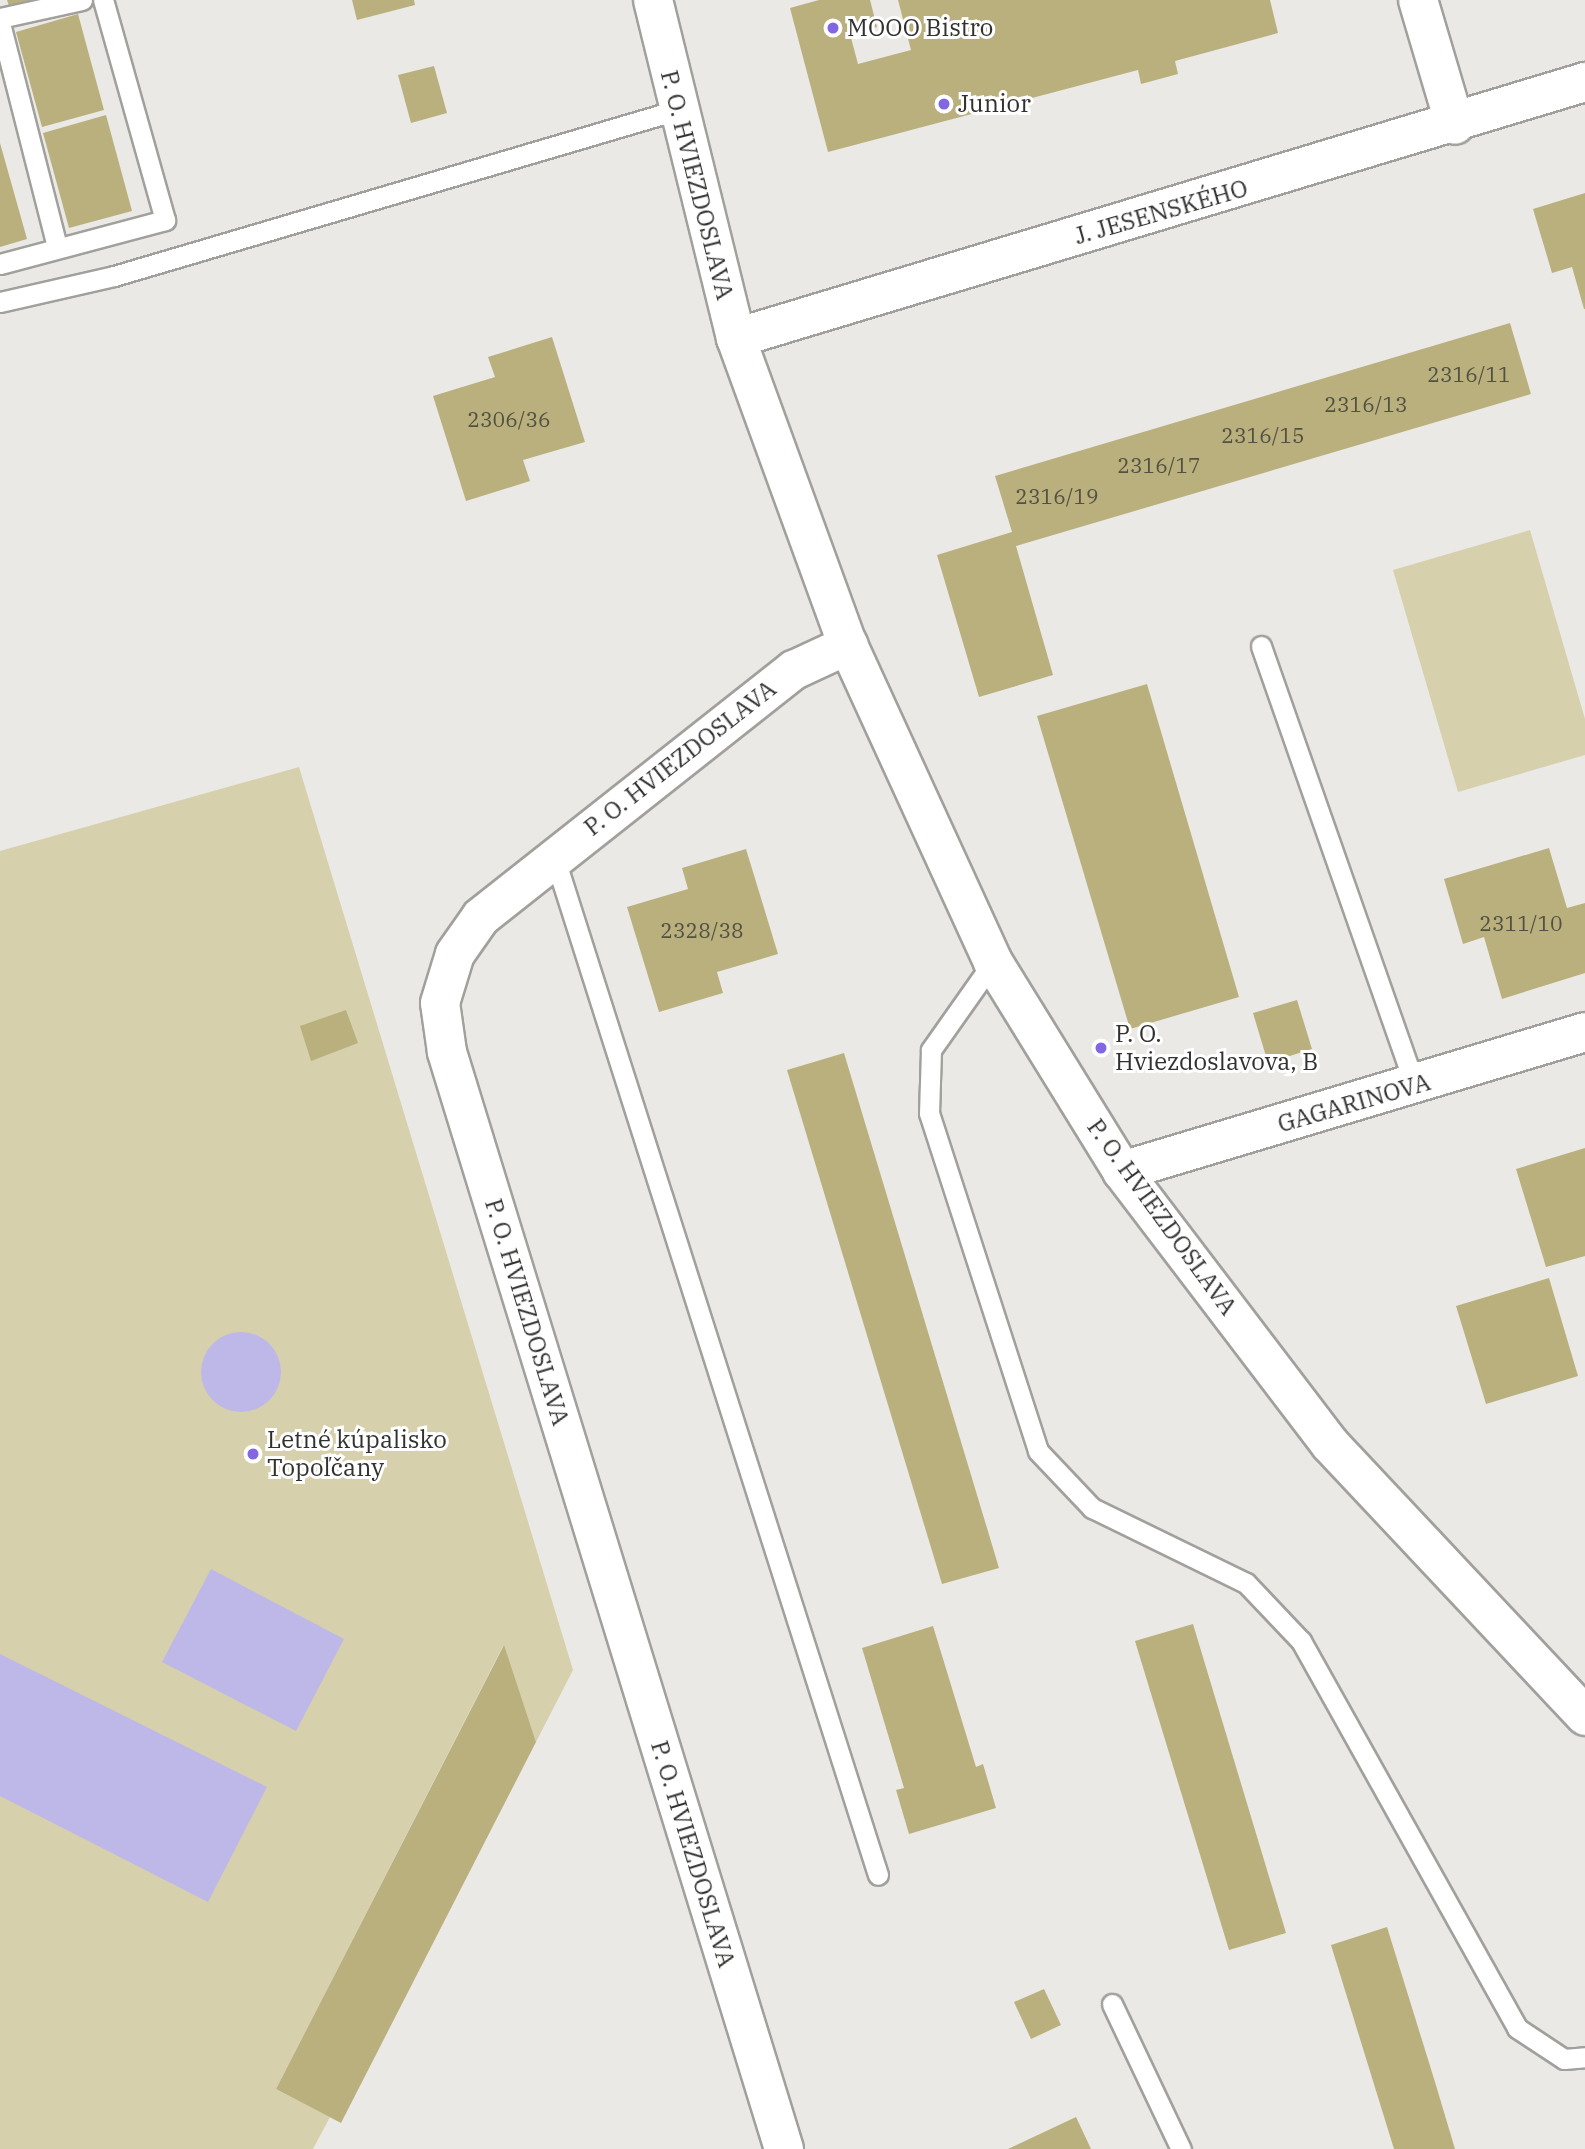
<!DOCTYPE html>
<html>
<head>
<meta charset="utf-8">
<style>
  body { margin:0 }
  #map { position:relative; width:1585px; height:2149px; overflow:hidden; background:#eae9e5; font-family:"IBM Plex Serif",serif }
  div>[style] { position:absolute }
  .green>* { inset:0; background:#d7d0ac }
  .water>* { inset:0; background:#bdb8e8 }
  .round { border-radius:50% }
  .building>* { inset:0; background:#bab07e }
  .roads { filter:drop-shadow(2px 0 #a1a09c) drop-shadow(-2px 0 #a1a09c) drop-shadow(0 2px #a1a09c) drop-shadow(0 -2px #a1a09c) }
  .lane>* { height:19px; margin:-9.5px; padding:0 9.5px; transform-origin:9.5px; border-radius:9.5px; background:#fff }
  .street>* { height:38px; margin:-19px; padding:0 19px; transform-origin:19px; border-radius:19px; background:#fff }
  .dots>* { width:19px; height:19px; translate:-50% -50%; box-sizing:border-box; border:4px solid #fff; border-radius:50% }
  span { translate:-50% -50%; white-space:nowrap; text-align:center; line-height:1.15; -webkit-text-stroke:6px #fff; paint-order:stroke }
  .number-label { font-size:21px; color:#535143 }
  .number-label span { -webkit-text-stroke-width:0 }
  .poi-label { font-size:24px; color:#31312f }
  .left { translate:0 -50%; text-align:left }
  .street-label { font-size:24px; color:#31312f }
</style>
</head>
<body>
<div id="map">
  <div class="green">
    <i style="clip-path:polygon(1530px 530px,1585px 719px,1585px 755px,1458px 792px,1393px 570px)"></i>
    <i style="clip-path:polygon(299px 767px,573px 1670px,536px 1742px,503px 1646px,276px 2089px,330px 2117px,313px 2149px,0 2149px,0 851px)"></i>
  </div>
  <div class="water">
    <i class="round" style="left:201px;top:1332px;width:80px;height:80px"></i>
    <i style="clip-path:polygon(211px 1569px,344px 1639px,296px 1731px,162px 1662px)"></i>
    <i style="clip-path:polygon(0 1654px,267px 1787px,208px 1902px,0 1796px)"></i>
  </div>
  <div class="building">
    <i style="clip-path:polygon(7px 0,40px 0,10px 9px)"></i>
    <i style="clip-path:polygon(352px 0,414px 0,415px 5px,357px 20px)"></i>
    <i style="clip-path:polygon(819px 0,870px 0,877px 27px,850px 34px,858px 64px,911px 50px,898px 0,1270px 0,1278px 33px,1175px 61px,1178px 74px,1141px 84px,1138px 70px,828px 152px,790px 8px)"></i>
    <i style="clip-path:polygon(78px 14px,104px 110px,42px 127px,16px 32px)"></i>
    <i style="clip-path:polygon(434px 66px,447px 113px,411px 123px,398px 75px)"></i>
    <i style="clip-path:polygon(106px 115px,132px 211px,69px 228px,43px 133px)"></i>
    <i style="clip-path:polygon(0 143px,27px 239px,0 247px)"></i>
    <i style="clip-path:polygon(1585px 193px,1585px 309px,1584px 309px,1572px 267px,1552px 273px,1533px 209px)"></i>
    <i style="clip-path:polygon(1510px 323px,1531px 394px,1016px 546px,1053px 675px,979px 697px,937px 555px,1012px 532px,995px 476px)"></i>
    <i style="clip-path:polygon(552px 337px,585px 442px,523px 460px,530px 481px,466px 501px,433px 396px,495px 377px,488px 357px)"></i>
    <i style="clip-path:polygon(1147px 684px,1239px 997px,1130px 1029px,1037px 716px)"></i>
    <i style="clip-path:polygon(1549px 848px,1567px 908px,1585px 903px,1585px 973px,1502px 999px,1484px 937px,1463px 944px,1444px 879px)"></i>
    <i style="clip-path:polygon(746px 849px,778px 954px,717px 972px,723px 993px,659px 1012px,627px 907px,688px 889px,682px 868px)"></i>
    <i style="clip-path:polygon(1297px 1000px,1312px 1049px,1268px 1063px,1253px 1013px)"></i>
    <i style="clip-path:polygon(346px 1010px,358px 1043px,311px 1061px,300px 1026px)"></i>
    <i style="clip-path:polygon(844px 1053px,999px 1568px,942px 1584px,787px 1070px)"></i>
    <i style="clip-path:polygon(1585px 1148px,1585px 1256px,1546px 1267px,1516px 1169px)"></i>
    <i style="clip-path:polygon(1549px 1278px,1578px 1376px,1486px 1404px,1456px 1306px)"></i>
    <i style="clip-path:polygon(1193px 1624px,1286px 1933px,1229px 1950px,1135px 1641px)"></i>
    <i style="clip-path:polygon(933px 1626px,976px 1767px,983px 1764px,996px 1808px,909px 1834px,896px 1790px,904px 1788px,862px 1648px)"></i>
    <i style="clip-path:polygon(504px 1645px,536px 1742px,341px 2123px,276px 2089px)"></i>
    <i style="clip-path:polygon(1387px 1927px,1435px 2082px,1455px 2149px,1394px 2149px,1331px 1945px)"></i>
    <i style="clip-path:polygon(1044px 1989px,1061px 2025px,1031px 2039px,1014px 2002px)"></i>
    <i style="clip-path:polygon(1076px 2117px,1091px 2149px,1008px 2149px)"></i>
  </div>
  <div class="roads">
    <div class="lane">
      <i style="left:0;top:18px;width:84px;rotate:-12.4deg"></i>
      <i style="left:0;top:23px;width:231px;rotate:75.7deg"></i>
      <i style="left:0;top:264px;width:171px;rotate:-14.9deg"></i>
      <i style="left:165px;top:220px;width:229px;rotate:-105.7deg"></i>
      <i style="left:0;top:302px;width:117px;rotate:-12.8deg"></i>
      <i style="left:114px;top:276px;width:587px;rotate:-16.43deg"></i>
      <i style="left:1261px;top:646px;width:466px;rotate:70.7deg"></i>
      <i style="left:554px;top:856px;width:1069px;rotate:72.36deg"></i>
      <i style="left:993px;top:962px;width:108px;rotate:125.2deg"></i>
      <i style="left:931px;top:1050px;width:63px;rotate:91.8deg"></i>
      <i style="left:929px;top:1113px;width:355px;rotate:72.1deg"></i>
      <i style="left:1038px;top:1451px;width:79px;rotate:46.5deg"></i>
      <i style="left:1092px;top:1508px;width:171px;rotate:26deg"></i>
      <i style="left:1246px;top:1583px;width:80px;rotate:46.5deg"></i>
      <i style="left:1301px;top:1641px;width:443px;rotate:60.8deg"></i>
      <i style="left:1517px;top:2028px;width:56px;rotate:33.4deg"></i>
      <i style="left:1564px;top:2059px;width:21px;rotate:-5deg"></i>
      <i style="left:1112px;top:2004px;width:161px;rotate:64.6deg"></i>
    </div>
    <div class="street">
      <i style="left:653px;top:0;width:348px;rotate:76.2deg"></i>
      <i style="left:736px;top:338px;width:327px;rotate:70deg"></i>
      <i style="left:848px;top:645px;width:349px;rotate:65.4deg"></i>
      <i style="left:993px;top:962px;width:246px;rotate:58.3deg"></i>
      <i style="left:1122px;top:1171px;width:343px;rotate:52.7deg"></i>
      <i style="left:1330px;top:1444px;width:373px;rotate:46.8deg"></i>
      <i style="left:1418px;top:0;width:130px;rotate:73.5deg"></i>
      <i style="left:736px;top:338px;width:887px;rotate:-16.78deg"></i>
      <i style="left:1122px;top:1171px;width:483px;rotate:-16.7deg"></i>
      <i style="left:784px;top:2149px;width:1148px;rotate:-107.08deg"></i>
      <i style="left:447px;top:1052px;width:49px;rotate:-98.1deg"></i>
      <i style="left:440px;top:1003px;width:51px;rotate:-73deg"></i>
      <i style="left:455px;top:954px;width:45px;rotate:-54.9deg"></i>
      <i style="left:481px;top:917px;width:399px;rotate:-38.3deg"></i>
      <i style="left:794px;top:670px;width:60px;rotate:-24.8deg"></i>
    </div>
  </div>
  <div class="dots">
    <i style="left:833px;top:28px;background:#8167e3"></i>
    <i style="left:944px;top:104px;background:#8167e3"></i>
    <i style="left:1101px;top:1048px;background:#8167e3"></i>
    <i style="left:253px;top:1454px;background:#8167e3"></i>
  </div>
  <div class="number-label">
    <span style="left:1469px;top:374px">2316/11</span>
    <span style="left:1366px;top:404px">2316/13</span>
    <span style="left:509px;top:419px">2306/36</span>
    <span style="left:1263px;top:435px">2316/15</span>
    <span style="left:1159px;top:465px">2316/17</span>
    <span style="left:1057px;top:496px">2316/19</span>
    <span style="left:1521px;top:923px">2311/10</span>
    <span style="left:702px;top:930px">2328/38</span>
  </div>
  <div class="poi-label">
    <span class="left" style="left:847px;top:28px">MOOO Bistro</span>
    <span class="left" style="left:958px;top:104px">Junior</span>
    <span class="left" style="left:1115px;top:1048px">P. O.<br>Hviezdoslavova, B</span>
    <span class="left" style="left:267px;top:1454px">Letné kúpalisko<br>Topoľčany</span>
  </div>
  <div class="street-label">
    <span style="left:697px;top:185px;rotate:76deg">P. O. HVIEZDOSLAVA</span>
    <span style="left:1161px;top:212px;rotate:-16deg">J. JESENSKÉHO</span>
    <span style="left:680px;top:758px;rotate:-38deg">P. O. HVIEZDOSLAVA</span>
    <span style="left:1354px;top:1103px;rotate:-16deg">GAGARINOVA</span>
    <span style="left:1162px;top:1217px;rotate:54deg">P. O. HVIEZDOSLAVA</span>
    <span style="left:527px;top:1312px;rotate:73deg">P. O. HVIEZDOSLAVA</span>
    <span style="left:693px;top:1854px;rotate:73deg">P. O. HVIEZDOSLAVA</span>
  </div>
</div>
</body>
</html>
